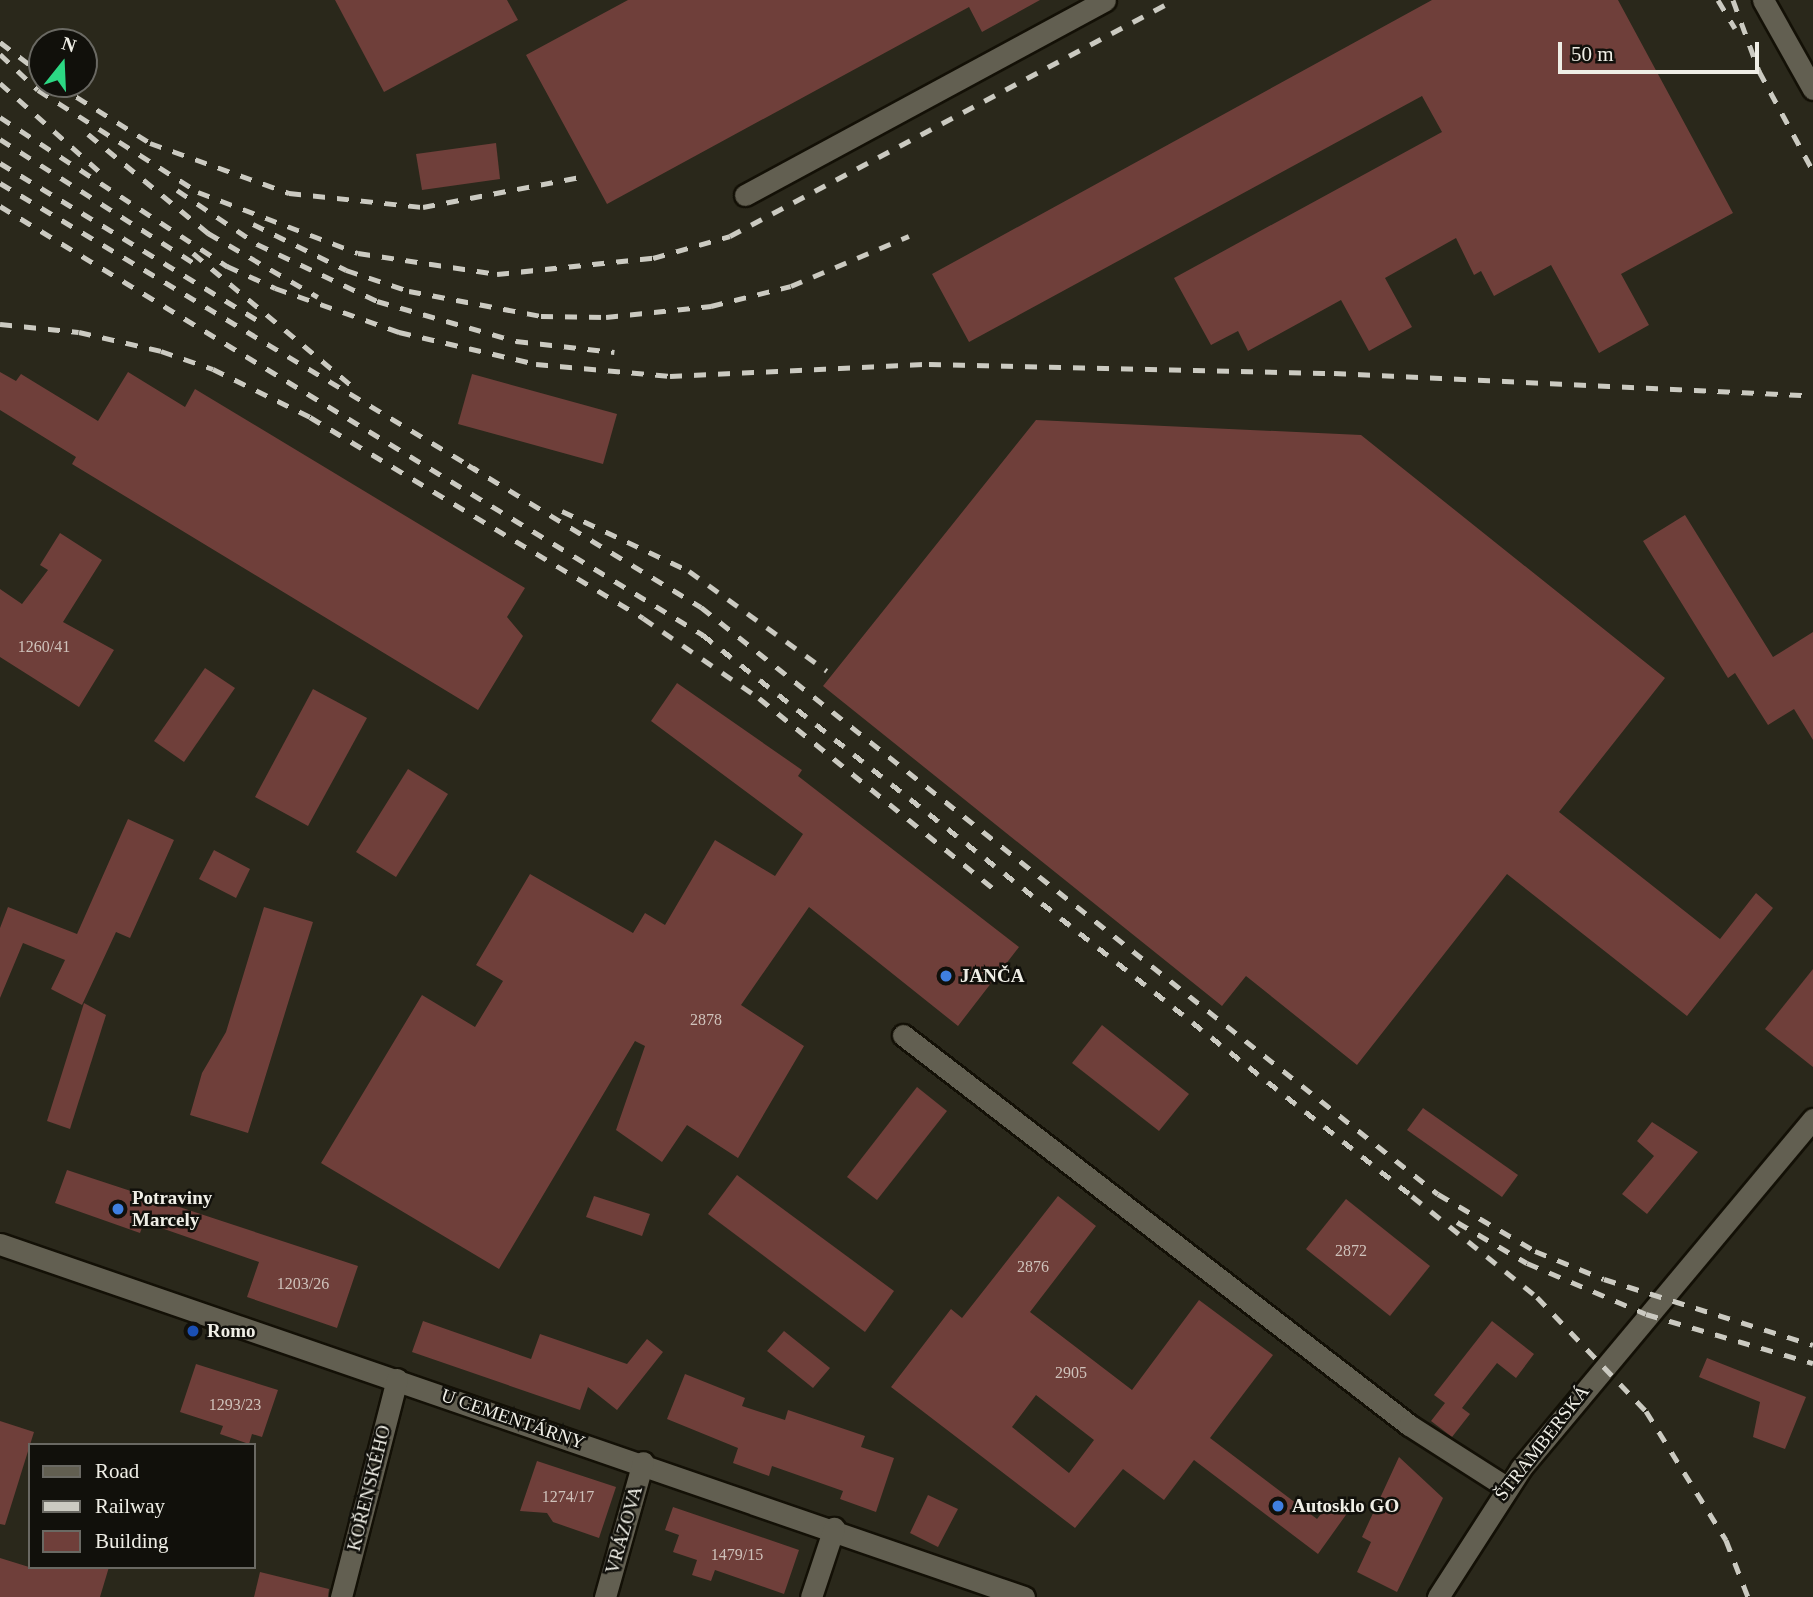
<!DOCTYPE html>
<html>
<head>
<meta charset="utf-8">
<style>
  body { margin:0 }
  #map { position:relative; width:1813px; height:1597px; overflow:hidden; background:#2a281b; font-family:Georgia,serif }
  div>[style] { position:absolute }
  .building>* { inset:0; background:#6f3f3a }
  .roads { filter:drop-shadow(2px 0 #131006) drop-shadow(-2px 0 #131006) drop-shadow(0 2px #131006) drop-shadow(0 -2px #131006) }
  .minor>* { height:21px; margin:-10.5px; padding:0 10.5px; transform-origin:10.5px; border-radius:10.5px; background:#625f51 }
  .rail>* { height:5px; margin-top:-2.5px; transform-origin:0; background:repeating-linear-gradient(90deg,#cbcac1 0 12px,transparent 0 24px) }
  .dots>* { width:19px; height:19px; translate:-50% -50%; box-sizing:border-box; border:4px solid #11100b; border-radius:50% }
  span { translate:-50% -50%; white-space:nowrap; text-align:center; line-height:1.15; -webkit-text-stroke:5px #11100b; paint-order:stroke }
  .number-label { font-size:16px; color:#cfc2bb }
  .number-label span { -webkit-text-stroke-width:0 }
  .poi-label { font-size:19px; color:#efeee6; font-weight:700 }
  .left { translate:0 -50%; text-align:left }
  .street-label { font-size:19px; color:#efeee6 }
  .legend { position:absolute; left:28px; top:1443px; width:228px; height:126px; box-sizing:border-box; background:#11100b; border:2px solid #6a6963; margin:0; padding:9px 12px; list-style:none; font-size:21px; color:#efeee6 }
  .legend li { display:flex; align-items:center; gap:14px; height:35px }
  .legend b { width:35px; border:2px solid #6a6963 }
  .north { position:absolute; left:28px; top:28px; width:70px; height:70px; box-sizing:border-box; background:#11100b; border:2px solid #6a6963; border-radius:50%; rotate:18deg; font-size:19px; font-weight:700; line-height:28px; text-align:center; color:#efeee6 }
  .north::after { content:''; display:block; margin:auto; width:24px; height:32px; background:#2cd884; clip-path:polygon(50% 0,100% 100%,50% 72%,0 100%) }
  .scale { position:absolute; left:1558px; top:42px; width:201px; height:32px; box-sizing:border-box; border:4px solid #efeee6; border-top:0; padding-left:9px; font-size:21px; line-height:24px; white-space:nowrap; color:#efeee6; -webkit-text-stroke:5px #11100b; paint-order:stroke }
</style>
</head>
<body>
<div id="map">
  <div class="building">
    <i style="clip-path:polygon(335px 0,507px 0,518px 20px,384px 92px)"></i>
    <i style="clip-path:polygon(628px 0,1040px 0,982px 32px,969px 7px,607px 204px,526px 55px)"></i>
    <i style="clip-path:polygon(1432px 0,1618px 0,1733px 213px,1621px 274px,1649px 325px,1599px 353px,1551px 265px,1494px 296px,1481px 271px,1474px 275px,1456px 238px,1385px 278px,1412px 327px,1369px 351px,1341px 300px,1248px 351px,1238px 331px,1211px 345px,1174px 278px,1442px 132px,1422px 96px,969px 342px,932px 274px)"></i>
    <i style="clip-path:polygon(496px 143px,500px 179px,422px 190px,416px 154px)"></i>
    <i style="clip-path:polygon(0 372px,16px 381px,21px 374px,98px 421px,128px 372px,185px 407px,195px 389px,525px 588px,507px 617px,523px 636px,478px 710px,72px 464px,76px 457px,0 410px)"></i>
    <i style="clip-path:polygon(472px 374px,617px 414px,603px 464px,458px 424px)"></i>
    <i style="clip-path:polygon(1036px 420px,1361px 435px,1665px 678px,1559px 812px,1720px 939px,1756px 893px,1773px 908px,1687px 1016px,1507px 874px,1357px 1065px,1246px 976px,1222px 1006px,823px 686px)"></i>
    <i style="clip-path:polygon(1685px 515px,1773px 657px,1813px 632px,1813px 740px,1794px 709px,1768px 725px,1735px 673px,1728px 678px,1643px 541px)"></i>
    <i style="clip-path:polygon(60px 533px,102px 560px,63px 622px,114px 650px,79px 707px,0 657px,0 589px,22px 604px,48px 570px,40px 565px)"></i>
    <i style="clip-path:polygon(205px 668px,235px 688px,184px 762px,154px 741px)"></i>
    <i style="clip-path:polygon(677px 683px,802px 770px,798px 776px,1019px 947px,958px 1026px,809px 907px,741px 1005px,804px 1046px,738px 1158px,687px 1125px,662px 1162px,616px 1130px,645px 1046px,635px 1041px,499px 1269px,321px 1163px,422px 995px,475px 1027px,503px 981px,476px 965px,530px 874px,633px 933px,645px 913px,665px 925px,715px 840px,775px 876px,803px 834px,651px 721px)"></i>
    <i style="clip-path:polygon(313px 689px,367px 718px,308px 826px,255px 797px)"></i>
    <i style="clip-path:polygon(408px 769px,448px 794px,396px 877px,356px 852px)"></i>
    <i style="clip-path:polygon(128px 819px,174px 840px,130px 938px,116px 932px,82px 1005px,51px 989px,65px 960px,23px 943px,0 998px,0 928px,8px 907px,77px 934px)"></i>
    <i style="clip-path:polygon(214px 850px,250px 869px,236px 898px,199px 879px)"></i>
    <i style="clip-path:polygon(264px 907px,313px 922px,248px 1133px,190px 1115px,202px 1073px,226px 1032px)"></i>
    <i style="clip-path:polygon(1813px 969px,1813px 1067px,1765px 1029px)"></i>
    <i style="clip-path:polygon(84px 1003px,106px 1015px,70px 1129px,47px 1121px)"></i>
    <i style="clip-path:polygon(1102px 1025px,1189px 1094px,1159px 1131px,1072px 1063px)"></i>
    <i style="clip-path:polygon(917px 1087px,947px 1111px,877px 1200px,847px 1177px)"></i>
    <i style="clip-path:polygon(1423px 1108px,1518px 1175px,1502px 1197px,1407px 1130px)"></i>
    <i style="clip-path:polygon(1652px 1122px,1698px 1152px,1647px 1214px,1622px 1194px,1654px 1156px,1637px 1141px)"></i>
    <i style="clip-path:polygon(67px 1170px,358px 1266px,337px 1328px,247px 1297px,259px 1262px,144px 1222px,140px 1233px,55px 1203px)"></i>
    <i style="clip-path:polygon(737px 1175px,894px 1291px,865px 1332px,708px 1214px)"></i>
    <i style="clip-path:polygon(594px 1196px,650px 1214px,642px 1236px,586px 1217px)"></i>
    <i style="clip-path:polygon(evenodd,1058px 1196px,1096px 1226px,1030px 1312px,1132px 1390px,1199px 1300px,1273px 1355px,1210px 1438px,1317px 1519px,1331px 1501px,1348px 1512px,1318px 1554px,1194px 1460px,1164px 1500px,1123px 1469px,1075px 1528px,891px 1387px,951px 1309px,962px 1318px,1058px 1196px,1036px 1395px,1094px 1440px,1069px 1473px,1012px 1427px,1036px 1395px)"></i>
    <i style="clip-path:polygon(1346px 1199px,1430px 1266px,1390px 1316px,1306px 1249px)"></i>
    <i style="clip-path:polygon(423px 1321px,531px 1359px,540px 1334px,627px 1364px,647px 1339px,663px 1352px,617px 1410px,588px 1387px,580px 1410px,412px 1352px)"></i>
    <i style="clip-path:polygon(1492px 1321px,1534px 1354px,1516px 1378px,1497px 1363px,1462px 1408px,1470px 1414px,1452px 1437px,1431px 1421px,1445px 1403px,1434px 1395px)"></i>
    <i style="clip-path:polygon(784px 1331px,830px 1368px,813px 1388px,767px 1351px)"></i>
    <i style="clip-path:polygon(1707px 1358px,1806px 1397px,1785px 1449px,1753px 1437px,1760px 1402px,1699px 1377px)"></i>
    <i style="clip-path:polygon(196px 1364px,278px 1390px,262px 1437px,252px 1434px,249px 1444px,220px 1434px,223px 1426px,180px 1412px)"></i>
    <i style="clip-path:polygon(685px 1374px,745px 1398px,742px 1406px,785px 1420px,788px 1410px,865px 1436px,861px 1447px,894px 1458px,876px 1512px,840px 1499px,843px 1491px,772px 1466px,769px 1476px,733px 1463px,738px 1448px,667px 1419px)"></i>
    <i style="clip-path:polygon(0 1421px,34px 1432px,5px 1525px,0 1524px)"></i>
    <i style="clip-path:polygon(1399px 1457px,1443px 1498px,1397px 1592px,1357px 1572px,1371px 1542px,1362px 1537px)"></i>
    <i style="clip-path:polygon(537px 1461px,616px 1487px,599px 1538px,553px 1522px,547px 1513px,520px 1511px)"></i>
    <i style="clip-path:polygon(928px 1495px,958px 1509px,938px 1547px,910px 1533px)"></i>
    <i style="clip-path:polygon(673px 1507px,799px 1550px,784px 1594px,715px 1570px,711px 1581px,692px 1575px,697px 1560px,673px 1552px,679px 1535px,665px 1530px)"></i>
    <i style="clip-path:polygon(0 1558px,29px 1567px,109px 1567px,100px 1597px,0 1597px)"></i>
    <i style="clip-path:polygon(260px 1572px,329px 1589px,328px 1597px,254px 1597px)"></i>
  </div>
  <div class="roads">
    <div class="minor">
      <i style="left:1763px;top:0;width:102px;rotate:60.7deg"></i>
      <i style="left:745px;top:195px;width:409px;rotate:-28.4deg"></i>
      <i style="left:903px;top:1035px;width:639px;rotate:37.62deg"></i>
      <i style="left:1409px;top:1425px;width:115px;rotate:32.6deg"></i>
      <i style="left:0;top:1244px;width:1083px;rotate:19.02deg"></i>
      <i style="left:341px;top:1597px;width:225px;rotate:-75.6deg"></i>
      <i style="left:605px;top:1597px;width:140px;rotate:-74.3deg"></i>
      <i style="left:811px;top:1597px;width:73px;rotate:-71.6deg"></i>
      <i style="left:1438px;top:1597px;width:153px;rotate:-57.2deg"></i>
      <i style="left:1521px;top:1468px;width:455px;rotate:-50.1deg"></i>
    </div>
  </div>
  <div class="rail">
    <i style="left:1718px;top:0;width:33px;rotate:59deg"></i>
    <i style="left:1733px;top:0;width:76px;rotate:69.9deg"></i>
    <i style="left:1759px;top:71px;width:114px;rotate:61.6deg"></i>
    <i style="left:0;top:42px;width:53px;rotate:37.3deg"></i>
    <i style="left:0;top:54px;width:52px;rotate:43.5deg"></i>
    <i style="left:38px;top:90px;width:190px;rotate:32.5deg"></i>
    <i style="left:198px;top:192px;width:171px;rotate:20.9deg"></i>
    <i style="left:358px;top:253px;width:141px;rotate:8.6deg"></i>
    <i style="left:497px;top:274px;width:157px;rotate:-5.9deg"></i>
    <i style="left:653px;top:258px;width:80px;rotate:-15.9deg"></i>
    <i style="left:730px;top:236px;width:503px;rotate:-27.99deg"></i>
    <i style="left:0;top:83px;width:134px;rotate:41.7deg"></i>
    <i style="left:56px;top:84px;width:111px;rotate:32.1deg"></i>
    <i style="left:150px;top:143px;width:148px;rotate:19.8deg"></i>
    <i style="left:289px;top:193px;width:135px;rotate:6deg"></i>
    <i style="left:423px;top:207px;width:160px;rotate:-10.8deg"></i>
    <i style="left:0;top:117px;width:272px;rotate:33.3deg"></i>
    <i style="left:227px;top:266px;width:53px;rotate:24.6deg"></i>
    <i style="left:275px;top:288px;width:132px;rotate:19.5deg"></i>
    <i style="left:399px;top:332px;width:141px;rotate:13.1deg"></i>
    <i style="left:536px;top:364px;width:135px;rotate:5.1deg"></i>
    <i style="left:670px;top:376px;width:259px;rotate:-2.7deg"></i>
    <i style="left:929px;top:364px;width:405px;rotate:1.3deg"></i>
    <i style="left:1334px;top:373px;width:480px;rotate:2.7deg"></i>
    <i style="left:88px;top:134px;width:156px;rotate:39.5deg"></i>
    <i style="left:208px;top:233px;width:127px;rotate:30.2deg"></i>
    <i style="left:0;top:139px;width:234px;rotate:32.6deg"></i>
    <i style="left:0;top:163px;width:307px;rotate:31.4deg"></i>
    <i style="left:0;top:183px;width:557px;rotate:31.03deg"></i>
    <i style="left:177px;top:190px;width:97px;rotate:34deg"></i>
    <i style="left:257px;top:244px;width:133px;rotate:25.4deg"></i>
    <i style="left:377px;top:301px;width:145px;rotate:16.1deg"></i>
    <i style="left:516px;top:341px;width:99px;rotate:6.4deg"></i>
    <i style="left:0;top:206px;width:824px;rotate:31.39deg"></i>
    <i style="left:703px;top:635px;width:904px;rotate:38.35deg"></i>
    <i style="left:1412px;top:1196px;width:161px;rotate:38.9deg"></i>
    <i style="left:1537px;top:1297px;width:158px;rotate:46.3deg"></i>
    <i style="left:1646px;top:1411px;width:152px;rotate:58.2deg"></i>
    <i style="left:1726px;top:1540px;width:61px;rotate:68.9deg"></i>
    <i style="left:253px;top:224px;width:104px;rotate:26.3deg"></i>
    <i style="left:346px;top:270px;width:66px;rotate:18.4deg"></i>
    <i style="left:409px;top:291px;width:134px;rotate:10.7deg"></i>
    <i style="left:541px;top:316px;width:65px;rotate:0.9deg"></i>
    <i style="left:606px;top:317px;width:106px;rotate:-6deg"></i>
    <i style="left:711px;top:306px;width:82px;rotate:-14deg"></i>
    <i style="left:791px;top:286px;width:128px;rotate:-23deg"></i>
    <i style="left:193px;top:253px;width:206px;rotate:39.9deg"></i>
    <i style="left:0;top:324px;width:79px;rotate:5.8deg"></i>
    <i style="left:79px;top:332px;width:84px;rotate:13deg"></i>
    <i style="left:161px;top:351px;width:55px;rotate:19.1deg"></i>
    <i style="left:213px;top:369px;width:108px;rotate:26.3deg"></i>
    <i style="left:310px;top:417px;width:389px;rotate:31.1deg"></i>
    <i style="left:643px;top:618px;width:141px;rotate:34.6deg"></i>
    <i style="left:759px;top:698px;width:301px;rotate:39.1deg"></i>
    <i style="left:468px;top:465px;width:273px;rotate:31.4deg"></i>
    <i style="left:701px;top:607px;width:942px;rotate:38.54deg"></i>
    <i style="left:1438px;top:1194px;width:113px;rotate:30.4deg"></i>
    <i style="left:1535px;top:1251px;width:74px;rotate:22.1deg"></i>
    <i style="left:1604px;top:1279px;width:219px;rotate:17.5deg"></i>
    <i style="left:562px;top:511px;width:140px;rotate:25.3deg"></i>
    <i style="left:689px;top:571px;width:170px;rotate:35.9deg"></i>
    <i style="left:1457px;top:1222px;width:81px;rotate:30.4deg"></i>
    <i style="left:1527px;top:1263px;width:129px;rotate:23.2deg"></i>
    <i style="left:1646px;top:1314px;width:174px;rotate:16.4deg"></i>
  </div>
  <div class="dots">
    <i style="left:946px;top:976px;background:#3f7fe0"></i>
    <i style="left:118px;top:1209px;background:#3f7fe0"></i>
    <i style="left:193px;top:1331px;background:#1a4fb4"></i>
    <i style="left:1278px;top:1506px;background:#3f7fe0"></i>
  </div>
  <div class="number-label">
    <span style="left:44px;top:647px">1260/41</span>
    <span style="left:706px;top:1020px">2878</span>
    <span style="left:1351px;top:1251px">2872</span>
    <span style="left:1033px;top:1267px">2876</span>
    <span style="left:303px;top:1284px">1203/26</span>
    <span style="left:1071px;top:1373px">2905</span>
    <span style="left:235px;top:1405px">1293/23</span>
    <span style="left:568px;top:1497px">1274/17</span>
    <span style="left:737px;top:1555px">1479/15</span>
  </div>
  <div class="poi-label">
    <span class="left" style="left:960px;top:976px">JANČA</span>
    <span class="left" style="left:132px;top:1209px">Potraviny<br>Marcely</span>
    <span class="left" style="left:207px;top:1331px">Romo</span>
    <span class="left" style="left:1292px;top:1506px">Autosklo GO</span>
  </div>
  <div class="street-label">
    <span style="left:513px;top:1419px;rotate:19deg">U CEMENTÁRNY</span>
    <span style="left:1542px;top:1443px;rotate:-52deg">ŠTRAMBERSKÁ</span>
    <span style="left:369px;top:1488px;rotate:-76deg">KOŘENSKÉHO</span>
    <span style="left:624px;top:1530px;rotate:-74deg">VRÁZOVA</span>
  </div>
  <ul class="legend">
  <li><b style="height:9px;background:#625f51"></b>Road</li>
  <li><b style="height:9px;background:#cbcac1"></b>Railway</li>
  <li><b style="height:19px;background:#6f3f3a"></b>Building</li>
  </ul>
  <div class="north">N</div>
  <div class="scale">50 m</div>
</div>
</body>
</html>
